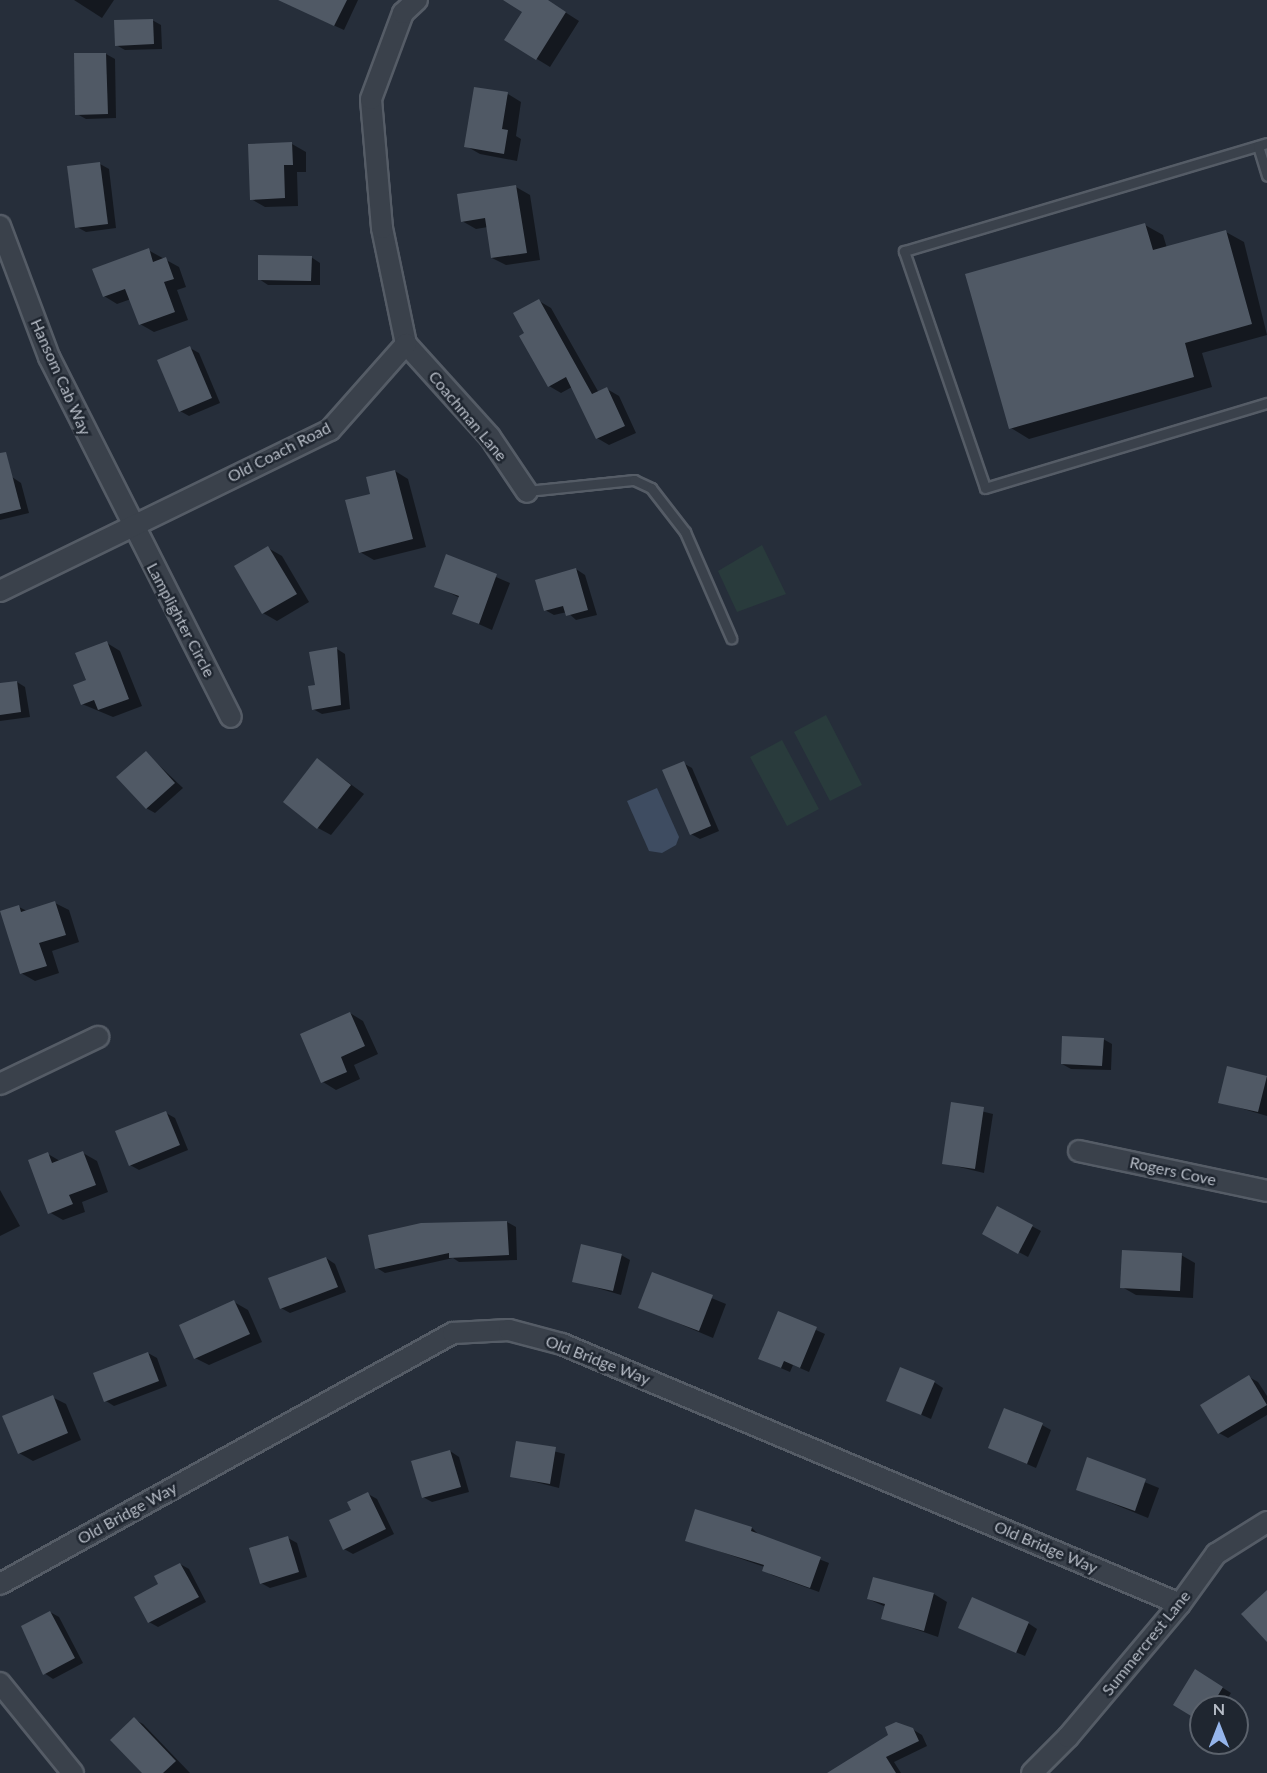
<!DOCTYPE html>
<html>
<head>
<meta charset="utf-8">
<style>
  body { margin:0 }
  #map { position:relative; width:1267px; height:1773px; overflow:hidden; background:#262e3a; font-family:Lato,sans-serif }
  div>[style] { position:absolute }
  .green>* { inset:0; background:#293b3c }
  .water>* { inset:0; background:#3e4c61 }
  .shadow>* { inset:0; background:#0007 }
  .building>* { inset:0; background:#505965 }
  .roads { filter:drop-shadow(2px 0 #555c66) drop-shadow(-2px 0 #555c66) drop-shadow(0 2px #555c66) drop-shadow(0 -2px #555c66) }
  .service>* { height:9px; margin:-4.5px; padding:0 4.5px; transform-origin:4.5px; border-radius:4.5px; background:#3a414b }
  .minor>* { height:20px; margin:-10px; padding:0 10px; transform-origin:10px; border-radius:10px; background:#3a414b }
  span { translate:-50% -50%; white-space:nowrap; text-align:center; line-height:1.15; -webkit-text-stroke:5px #1f2630; paint-order:stroke }
  .street-label { font-size:16px; color:#b6bcc6 }
  .north { position:absolute; left:1189px; top:1695px; width:60px; height:60px; box-sizing:border-box; background:#1f2630; border:2px solid #5b626c; border-radius:50%; rotate:0deg; font-size:16px; font-weight:700; line-height:24px; text-align:center; color:#b6bcc6 }
  .north::after { content:''; display:block; margin:auto; width:21px; height:27px; background:#95b5eb; clip-path:polygon(50% 0,100% 100%,50% 72%,0 100%) }
</style>
</head>
<body>
<div id="map">
  <div class="green">
    <i style="clip-path:polygon(762px 545px,786px 594px,737px 612px,718px 571px)"></i>
    <i style="clip-path:polygon(826px 715px,862px 785px,830px 801px,794px 732px)"></i>
    <i style="clip-path:polygon(782px 740px,819px 809px,787px 826px,750px 757px)"></i>
  </div>
  <div class="water">
    <i style="clip-path:polygon(657px 788px,679px 837px,676px 845px,662px 853px,649px 851px,627px 801px)"></i>
  </div>
  <div class="shadow">
    <i style="clip-path:polygon(74px 0,114px 0,102px 18px)"></i>
    <i style="clip-path:polygon(307px 0,358px 0,344px 30px,311px 15px)"></i>
    <i style="clip-path:polygon(520px 0,546px 0,579px 21px,550px 67px,506px 40px,524px 11px)"></i>
    <i style="clip-path:polygon(152px 20px,161px 25px,162px 49px,125px 50px,116px 45px)"></i>
    <i style="clip-path:polygon(106px 54px,115px 59px,116px 118px,86px 119px,77px 114px)"></i>
    <i style="clip-path:polygon(508px 94px,521px 102px,516px 136px,521px 139px,517px 161px,480px 154px,466px 146px)"></i>
    <i style="clip-path:polygon(292px 144px,306px 152px,306px 172px,297px 172px,298px 206px,265px 207px,251px 199px)"></i>
    <i style="clip-path:polygon(100px 164px,109px 169px,116px 228px,86px 232px,77px 227px)"></i>
    <i style="clip-path:polygon(516px 187px,530px 195px,540px 260px,506px 265px,492px 258px,488px 227px,476px 229px,462px 221px)"></i>
    <i style="clip-path:polygon(1145px 225px,1163px 235px,1167px 248px,1226px 232px,1244px 242px,1267px 335px,1202px 353px,1212px 387px,1029px 439px,1011px 428px)"></i>
    <i style="clip-path:polygon(148px 250px,179px 267px,186px 287px,177px 290px,188px 320px,154px 332px,140px 324px,131px 299px,117px 304px,104px 296px)"></i>
    <i style="clip-path:polygon(311px 257px,320px 263px,320px 285px,268px 285px,259px 279px)"></i>
    <i style="clip-path:polygon(539px 301px,551px 308px,599px 393px,607px 389px,619px 396px,636px 433px,609px 445px,597px 438px,572px 387px,561px 393px,549px 386px,526px 333px)"></i>
    <i style="clip-path:polygon(190px 348px,199px 353px,220px 403px,189px 416px,180px 411px)"></i>
    <i style="clip-path:polygon(395px 471px,408px 479px,426px 547px,374px 560px,360px 552px,372px 495px)"></i>
    <i style="clip-path:polygon(12px 477px,21px 483px,29px 513px,0 520px,0 481px)"></i>
    <i style="clip-path:polygon(268px 548px,282px 556px,309px 602px,277px 621px,263px 613px)"></i>
    <i style="clip-path:polygon(447px 556px,510px 583px,492px 630px,454px 613px,460px 598px,436px 586px)"></i>
    <i style="clip-path:polygon(576px 569px,585px 575px,597px 615px,576px 620px,567px 612px,554px 615px,545px 610px)"></i>
    <i style="clip-path:polygon(107px 643px,120px 651px,142px 706px,113px 717px,82px 704px,88px 681px)"></i>
    <i style="clip-path:polygon(337px 649px,345px 654px,350px 709px,322px 714px,313px 709px,317px 686px)"></i>
    <i style="clip-path:polygon(17px 682px,25px 687px,30px 717px,0 721px,0 684px)"></i>
    <i style="clip-path:polygon(146px 753px,183px 788px,155px 813px,146px 808px)"></i>
    <i style="clip-path:polygon(318px 760px,364px 794px,331px 835px,318px 828px)"></i>
    <i style="clip-path:polygon(683px 763px,692px 768px,719px 831px,700px 839px,691px 834px)"></i>
    <i style="clip-path:polygon(55px 903px,69px 910px,79px 942px,52px 951px,59px 973px,35px 981px,21px 973px,19px 907px,27px 911px)"></i>
    <i style="clip-path:polygon(350px 1013px,363px 1021px,378px 1054px,354px 1065px,360px 1079px,336px 1090px,323px 1082px)"></i>
    <i style="clip-path:polygon(1103px 1039px,1112px 1044px,1111px 1070px,1071px 1069px,1062px 1064px)"></i>
    <i style="clip-path:polygon(1228px 1068px,1267px 1077px,1267px 1116px,1220px 1102px)"></i>
    <i style="clip-path:polygon(952px 1104px,993px 1114px,984px 1173px,943px 1163px)"></i>
    <i style="clip-path:polygon(166px 1113px,175px 1118px,188px 1150px,139px 1170px,130px 1165px)"></i>
    <i style="clip-path:polygon(83px 1153px,97px 1161px,108px 1192px,82px 1202px,85px 1212px,63px 1220px,49px 1212px,48px 1154px,60px 1161px)"></i>
    <i style="clip-path:polygon(0 1190px,20px 1226px,0 1236px)"></i>
    <i style="clip-path:polygon(998px 1208px,1041px 1231px,1028px 1257px,984px 1233px)"></i>
    <i style="clip-path:polygon(507px 1222px,516px 1227px,517px 1260px,459px 1262px,453px 1258px,385px 1273px,377px 1268px)"></i>
    <i style="clip-path:polygon(621px 1255px,630px 1260px,621px 1295px,574px 1281px)"></i>
    <i style="clip-path:polygon(1181px 1255px,1195px 1263px,1193px 1298px,1136px 1295px,1122px 1287px)"></i>
    <i style="clip-path:polygon(326px 1258px,335px 1264px,346px 1292px,290px 1313px,281px 1308px)"></i>
    <i style="clip-path:polygon(653px 1274px,726px 1304px,713px 1338px,640px 1307px)"></i>
    <i style="clip-path:polygon(234px 1302px,248px 1310px,262px 1342px,209px 1365px,195px 1358px)"></i>
    <i style="clip-path:polygon(778px 1313px,825px 1334px,809px 1372px,793px 1365px,790px 1372px,769px 1363px)"></i>
    <i style="clip-path:polygon(148px 1353px,157px 1358px,167px 1386px,114px 1406px,106px 1401px)"></i>
    <i style="clip-path:polygon(1249px 1377px,1258px 1382px,1267px 1396px,1267px 1415px,1228px 1438px,1219px 1433px)"></i>
    <i style="clip-path:polygon(934px 1382px,943px 1388px,931px 1419px,888px 1400px)"></i>
    <i style="clip-path:polygon(52px 1397px,66px 1404px,81px 1440px,33px 1461px,19px 1453px)"></i>
    <i style="clip-path:polygon(1042px 1425px,1051px 1430px,1036px 1468px,990px 1448px)"></i>
    <i style="clip-path:polygon(517px 1442px,565px 1454px,559px 1488px,512px 1476px)"></i>
    <i style="clip-path:polygon(450px 1451px,459px 1457px,469px 1492px,432px 1502px,423px 1497px)"></i>
    <i style="clip-path:polygon(1088px 1459px,1159px 1488px,1148px 1518px,1077px 1489px)"></i>
    <i style="clip-path:polygon(368px 1494px,377px 1499px,394px 1534px,353px 1554px,344px 1549px,353px 1511px)"></i>
    <i style="clip-path:polygon(752px 1528px,760px 1536px,829px 1563px,819px 1592px,772px 1575px,764px 1570px,765px 1567px,687px 1540px)"></i>
    <i style="clip-path:polygon(288px 1538px,297px 1543px,307px 1577px,270px 1588px,261px 1583px)"></i>
    <i style="clip-path:polygon(180px 1564px,189px 1569px,206px 1602px,158px 1627px,149px 1622px,160px 1585px)"></i>
    <i style="clip-path:polygon(874px 1579px,934px 1594px,947px 1602px,938px 1637px,883px 1618px,886px 1607px,868px 1599px)"></i>
    <i style="clip-path:polygon(50px 1612px,59px 1617px,83px 1663px,53px 1679px,44px 1673px)"></i>
    <i style="clip-path:polygon(1028px 1623px,1037px 1629px,1025px 1656px,969px 1632px)"></i>
    <i style="clip-path:polygon(1196px 1671px,1231px 1693px,1222px 1707px,1201px 1707px,1201px 1720px)"></i>
    <i style="clip-path:polygon(134px 1719px,143px 1724px,190px 1773px,144px 1773px)"></i>
    <i style="clip-path:polygon(912px 1729px,922px 1735px,927px 1746px,894px 1762px,901px 1773px,832px 1773px)"></i>
  </div>
  <div class="building">
    <i style="clip-path:polygon(278px 0,347px 0,334px 26px)"></i>
    <i style="clip-path:polygon(503px 0,548px 0,566px 12px,536px 60px,504px 40px,522px 12px)"></i>
    <i style="clip-path:polygon(153px 19px,154px 44px,115px 46px,114px 20px)"></i>
    <i style="clip-path:polygon(74px 53px,106px 53px,108px 114px,75px 115px)"></i>
    <i style="clip-path:polygon(474px 87px,508px 92px,502px 129px,508px 130px,504px 154px,464px 147px)"></i>
    <i style="clip-path:polygon(292px 142px,293px 165px,284px 165px,285px 198px,250px 200px,248px 144px)"></i>
    <i style="clip-path:polygon(100px 162px,108px 224px,75px 228px,67px 166px)"></i>
    <i style="clip-path:polygon(516px 185px,527px 253px,491px 258px,485px 218px,461px 222px,457px 194px)"></i>
    <i style="clip-path:polygon(1145px 223px,1153px 250px,1226px 230px,1252px 324px,1185px 343px,1194px 377px,1009px 429px,965px 274px)"></i>
    <i style="clip-path:polygon(149px 248px,153px 262px,166px 257px,174px 279px,164px 282px,175px 312px,139px 325px,125px 289px,103px 297px,92px 269px)"></i>
    <i style="clip-path:polygon(258px 255px,312px 256px,311px 281px,258px 280px)"></i>
    <i style="clip-path:polygon(539px 299px,592px 394px,607px 387px,625px 426px,596px 439px,566px 377px,548px 387px,519px 336px,524px 333px,513px 313px)"></i>
    <i style="clip-path:polygon(190px 346px,212px 398px,179px 412px,157px 360px)"></i>
    <i style="clip-path:polygon(6px 452px,21px 509px,0 514px,0 453px)"></i>
    <i style="clip-path:polygon(395px 470px,413px 539px,359px 553px,345px 500px,370px 494px,366px 477px)"></i>
    <i style="clip-path:polygon(268px 546px,297px 594px,262px 614px,234px 566px)"></i>
    <i style="clip-path:polygon(446px 554px,497px 574px,479px 624px,452px 614px,459px 596px,434px 587px)"></i>
    <i style="clip-path:polygon(576px 568px,588px 610px,566px 616px,563px 606px,544px 611px,535px 580px)"></i>
    <i style="clip-path:polygon(107px 641px,129px 699px,98px 710px,94px 700px,81px 705px,73px 685px,86px 680px,75px 653px)"></i>
    <i style="clip-path:polygon(337px 647px,341px 705px,312px 710px,308px 686px,315px 685px,309px 652px)"></i>
    <i style="clip-path:polygon(17px 681px,21px 712px,0 715px,0 683px)"></i>
    <i style="clip-path:polygon(146px 751px,175px 783px,146px 809px,116px 777px)"></i>
    <i style="clip-path:polygon(317px 758px,351px 785px,317px 829px,283px 802px)"></i>
    <i style="clip-path:polygon(684px 761px,711px 826px,690px 835px,662px 770px)"></i>
    <i style="clip-path:polygon(55px 901px,66px 935px,39px 943px,47px 966px,20px 974px,0 911px,19px 905px,21px 912px)"></i>
    <i style="clip-path:polygon(350px 1012px,365px 1046px,341px 1057px,347px 1072px,321px 1083px,300px 1034px)"></i>
    <i style="clip-path:polygon(1062px 1036px,1104px 1038px,1102px 1066px,1061px 1064px)"></i>
    <i style="clip-path:polygon(1227px 1066px,1267px 1076px,1258px 1112px,1218px 1103px)"></i>
    <i style="clip-path:polygon(951px 1102px,984px 1107px,975px 1169px,942px 1164px)"></i>
    <i style="clip-path:polygon(166px 1111px,180px 1145px,129px 1166px,115px 1131px)"></i>
    <i style="clip-path:polygon(83px 1151px,96px 1185px,69px 1195px,73px 1204px,48px 1214px,28px 1160px,48px 1152px,52px 1163px)"></i>
    <i style="clip-path:polygon(997px 1206px,1033px 1225px,1018px 1254px,982px 1234px)"></i>
    <i style="clip-path:polygon(507px 1221px,509px 1255px,449px 1258px,449px 1253px,375px 1269px,368px 1235px,421px 1223px)"></i>
    <i style="clip-path:polygon(581px 1244px,622px 1254px,613px 1291px,572px 1282px)"></i>
    <i style="clip-path:polygon(1122px 1250px,1182px 1253px,1180px 1291px,1120px 1288px)"></i>
    <i style="clip-path:polygon(326px 1257px,338px 1287px,280px 1309px,268px 1278px)"></i>
    <i style="clip-path:polygon(652px 1272px,713px 1295px,699px 1331px,638px 1308px)"></i>
    <i style="clip-path:polygon(234px 1300px,250px 1334px,194px 1359px,179px 1325px)"></i>
    <i style="clip-path:polygon(778px 1311px,817px 1327px,800px 1368px,784px 1361px,781px 1368px,758px 1359px)"></i>
    <i style="clip-path:polygon(148px 1352px,159px 1381px,104px 1402px,93px 1373px)"></i>
    <i style="clip-path:polygon(900px 1367px,935px 1381px,921px 1415px,886px 1401px)"></i>
    <i style="clip-path:polygon(1249px 1375px,1267px 1405px,1218px 1434px,1200px 1405px)"></i>
    <i style="clip-path:polygon(53px 1395px,68px 1433px,18px 1454px,2px 1416px)"></i>
    <i style="clip-path:polygon(1004px 1408px,1043px 1423px,1027px 1464px,988px 1448px)"></i>
    <i style="clip-path:polygon(516px 1441px,556px 1447px,550px 1484px,510px 1477px)"></i>
    <i style="clip-path:polygon(450px 1450px,461px 1487px,422px 1498px,411px 1461px)"></i>
    <i style="clip-path:polygon(1087px 1457px,1146px 1479px,1135px 1511px,1076px 1490px)"></i>
    <i style="clip-path:polygon(368px 1492px,386px 1529px,343px 1550px,329px 1520px,351px 1510px,347px 1502px)"></i>
    <i style="clip-path:polygon(695px 1509px,752px 1527px,751px 1531px,821px 1557px,810px 1588px,762px 1571px,764px 1565px,685px 1541px)"></i>
    <i style="clip-path:polygon(288px 1536px,299px 1572px,260px 1584px,249px 1548px)"></i>
    <i style="clip-path:polygon(180px 1563px,199px 1597px,148px 1623px,134px 1597px,158px 1584px,154px 1576px)"></i>
    <i style="clip-path:polygon(873px 1577px,934px 1593px,924px 1631px,881px 1619px,885px 1604px,867px 1599px)"></i>
    <i style="clip-path:polygon(1267px 1590px,1267px 1642px,1241px 1614px)"></i>
    <i style="clip-path:polygon(972px 1597px,1029px 1622px,1016px 1653px,958px 1628px)"></i>
    <i style="clip-path:polygon(50px 1611px,75px 1658px,43px 1675px,21px 1626px)"></i>
    <i style="clip-path:polygon(1195px 1669px,1223px 1687px,1211px 1707px,1201px 1707px,1201px 1722px,1173px 1705px)"></i>
    <i style="clip-path:polygon(134px 1717px,176px 1761px,163px 1773px,142px 1773px,110px 1740px)"></i>
    <i style="clip-path:polygon(896px 1722px,913px 1728px,919px 1741px,886px 1757px,896px 1773px,827px 1773px,888px 1735px,885px 1727px)"></i>
  </div>
  <div class="roads">
    <div class="service">
      <i style="left:1267px;top:143px;width:379px;rotate:163.4deg"></i>
      <i style="left:904px;top:251px;width:250px;rotate:71.1deg"></i>
      <i style="left:985px;top:488px;width:295px;rotate:-16.8deg"></i>
      <i style="left:1258px;top:146px;width:31px;rotate:73deg"></i>
      <i style="left:527px;top:491px;width:108px;rotate:-5.9deg"></i>
      <i style="left:634px;top:480px;width:19px;rotate:25deg"></i>
      <i style="left:651px;top:488px;width:56px;rotate:52.3deg"></i>
      <i style="left:685px;top:532px;width:116px;rotate:66.5deg"></i>
    </div>
    <div class="minor">
      <i style="left:0;top:226px;width:140px;rotate:69.5deg"></i>
      <i style="left:49px;top:357px;width:403px;rotate:63.2deg"></i>
      <i style="left:406px;top:344px;width:118px;rotate:-101.7deg"></i>
      <i style="left:382px;top:228px;width:129px;rotate:-94.9deg"></i>
      <i style="left:371px;top:99px;width:92px;rotate:-69.6deg"></i>
      <i style="left:403px;top:13px;width:19px;rotate:-43deg"></i>
      <i style="left:406px;top:344px;width:125px;rotate:47.9deg"></i>
      <i style="left:490px;top:437px;width:66px;rotate:56.1deg"></i>
      <i style="left:0;top:591px;width:367px;rotate:-26deg"></i>
      <i style="left:330px;top:430px;width:115px;rotate:-48.5deg"></i>
      <i style="left:0;top:1084px;width:109px;rotate:-25.6deg"></i>
      <i style="left:1079px;top:1151px;width:192px;rotate:12deg"></i>
      <i style="left:0;top:1584px;width:518px;rotate:-28.99deg"></i>
      <i style="left:453px;top:1333px;width:56px;rotate:-3.1deg"></i>
      <i style="left:509px;top:1330px;width:55px;rotate:14.8deg"></i>
      <i style="left:562px;top:1344px;width:670px;rotate:22.82deg"></i>
      <i style="left:0;top:1683px;width:116px;rotate:51deg"></i>
      <i style="left:1032px;top:1773px;width:51px;rotate:-45deg"></i>
      <i style="left:1068px;top:1737px;width:174px;rotate:-49.9deg"></i>
      <i style="left:1180px;top:1604px;width:62px;rotate:-54.2deg"></i>
      <i style="left:1216px;top:1554px;width:60px;rotate:-32.1deg"></i>
    </div>
  </div>
  <div class="street-label">
    <span style="left:61px;top:377px;rotate:66deg">Hansom Cab Way</span>
    <span style="left:468px;top:416px;rotate:50deg">Coachman Lane</span>
    <span style="left:279px;top:452px;rotate:-27deg">Old Coach Road</span>
    <span style="left:181px;top:620px;rotate:62deg">Lamplighter Circle</span>
    <span style="left:1173px;top:1171px;rotate:12deg">Rogers Cove</span>
    <span style="left:598px;top:1360px;rotate:21deg">Old Bridge Way</span>
    <span style="left:127px;top:1513px;rotate:-29deg">Old Bridge Way</span>
    <span style="left:1046px;top:1547px;rotate:23deg">Old Bridge Way</span>
    <span style="left:1146px;top:1643px;rotate:-51deg">Summercrest Lane</span>
  </div>
  <div class="north">N</div>
</div>
</body>
</html>
